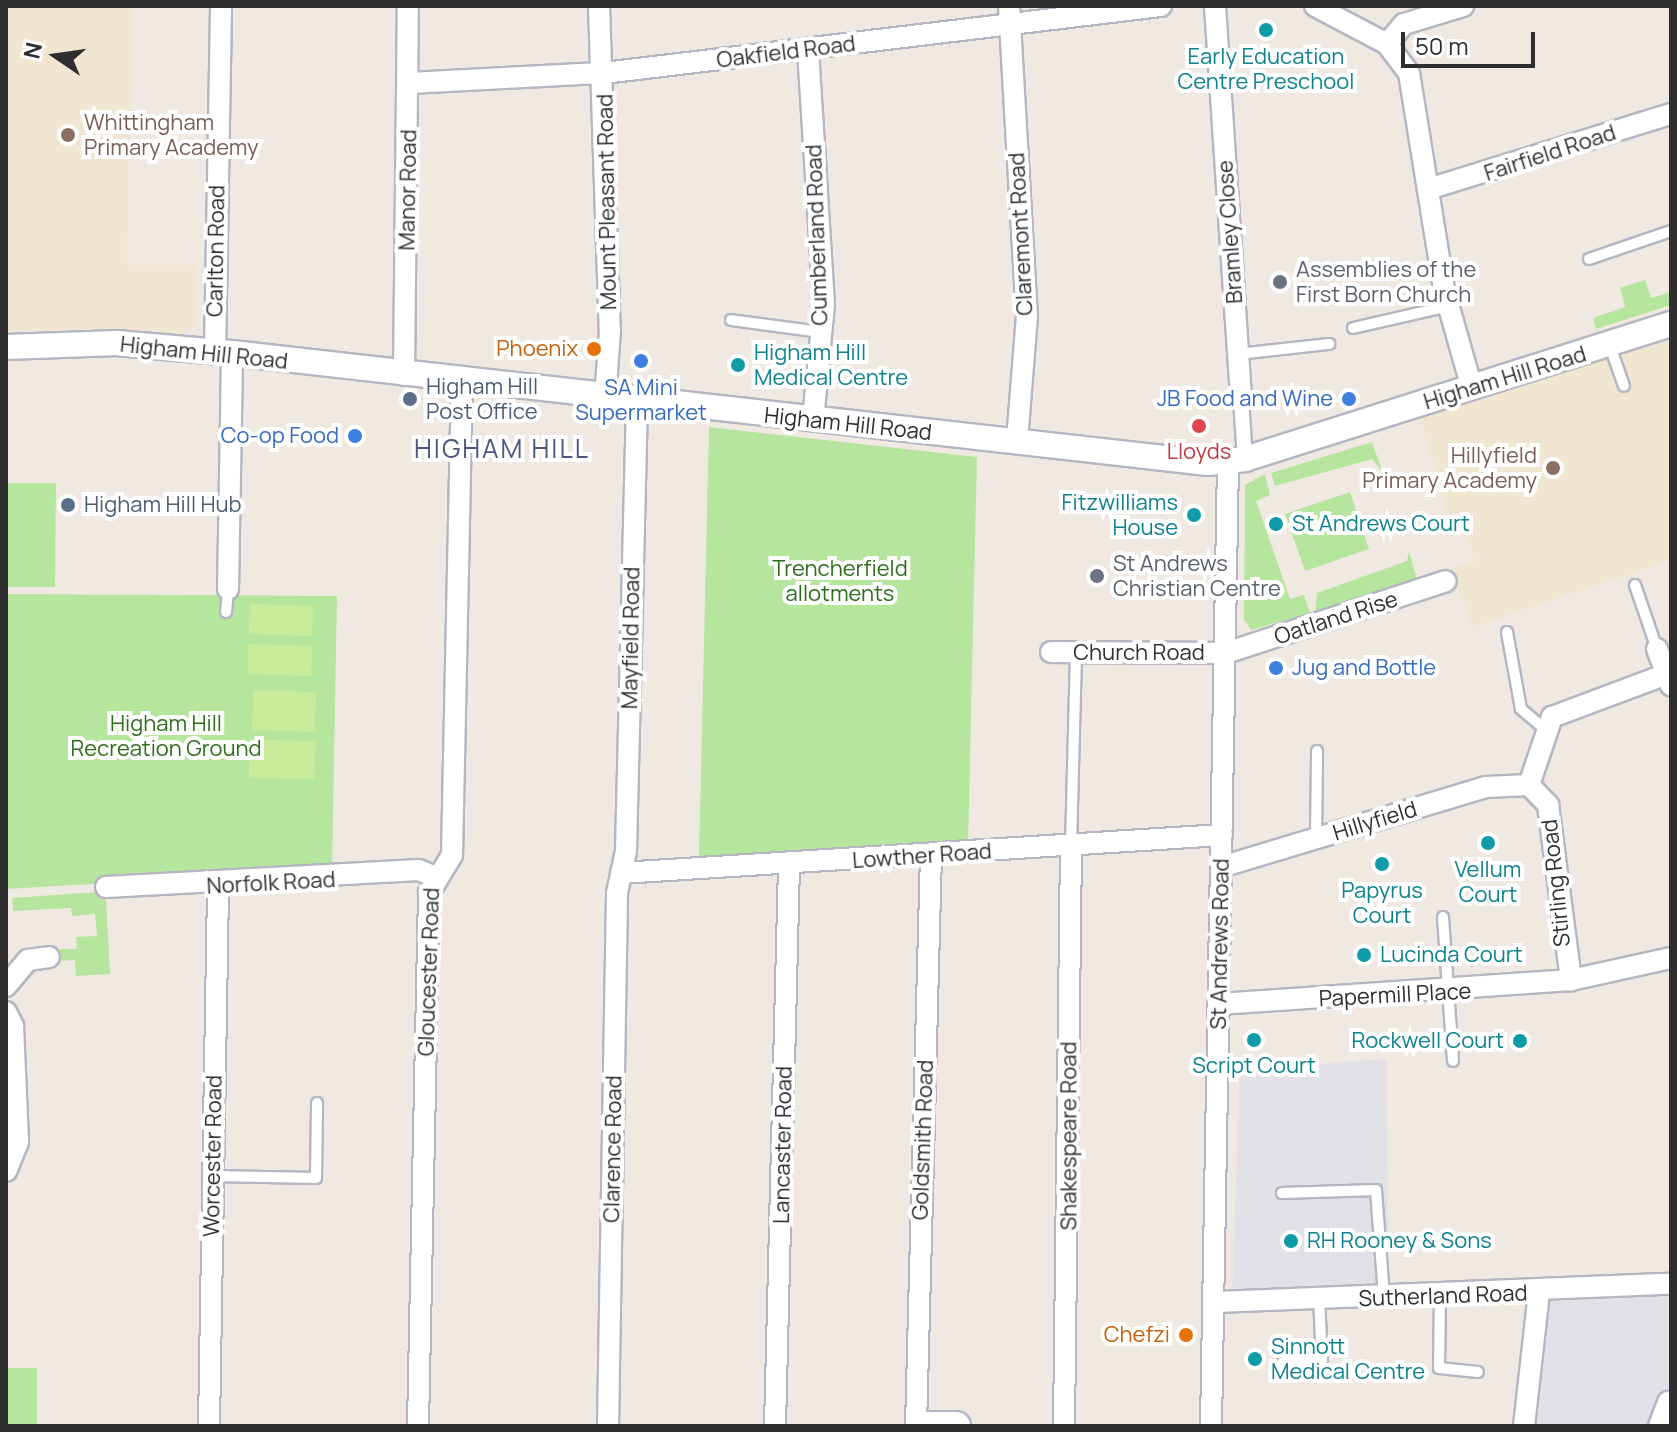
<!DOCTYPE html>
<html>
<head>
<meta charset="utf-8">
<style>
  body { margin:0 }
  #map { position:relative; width:1677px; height:1432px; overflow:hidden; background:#efe9e1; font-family:Manrope,sans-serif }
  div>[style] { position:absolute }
  .industrial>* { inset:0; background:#e3e1e8 }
  .education>* { inset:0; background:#f0e6d1 }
  .green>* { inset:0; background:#b6e59e }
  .pitch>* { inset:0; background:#c9ec9a }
  .roads { filter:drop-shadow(2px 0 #b4b7c1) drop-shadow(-2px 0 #b4b7c1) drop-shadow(0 2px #b4b7c1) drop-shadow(0 -2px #b4b7c1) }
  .service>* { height:10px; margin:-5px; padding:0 5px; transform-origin:5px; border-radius:5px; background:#fff }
  .pedestrian>* { height:14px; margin:-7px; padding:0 7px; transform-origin:7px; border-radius:7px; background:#fff }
  .minor>* { height:20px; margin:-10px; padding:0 10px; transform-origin:10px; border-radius:10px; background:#fff }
  .tertiary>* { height:24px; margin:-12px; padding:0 12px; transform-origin:12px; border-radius:12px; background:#fff }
  .secondary>* { height:28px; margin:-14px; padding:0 14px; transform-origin:14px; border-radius:14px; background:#fff }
  .dots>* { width:22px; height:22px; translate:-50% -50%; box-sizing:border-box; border:4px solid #fff; border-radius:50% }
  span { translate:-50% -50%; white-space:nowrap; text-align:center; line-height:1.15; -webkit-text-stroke:8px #fff; paint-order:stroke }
  .street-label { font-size:22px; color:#2e2e2e }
  .culture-label { font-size:22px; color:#0d838f }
  .left { translate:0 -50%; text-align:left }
  .right { translate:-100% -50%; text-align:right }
  .education-label { font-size:22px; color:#785e54 }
  .worship-label { font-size:22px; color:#5b616d }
  .food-label { font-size:22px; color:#c56008 }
  .service-label { font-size:22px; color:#4e5e75 }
  .shop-label { font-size:22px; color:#366cbe }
  .health-label { font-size:22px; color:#be3a42 }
  .park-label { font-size:22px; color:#2c6e1b }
  .quarter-label { font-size:26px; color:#4d5680; letter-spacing:2px }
  .frame { position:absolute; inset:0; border:8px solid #2e2e2e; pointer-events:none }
  .north { position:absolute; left:16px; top:16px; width:80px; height:80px; -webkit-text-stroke:6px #fff; paint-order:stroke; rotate:283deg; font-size:22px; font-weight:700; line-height:32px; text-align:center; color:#2e2e2e }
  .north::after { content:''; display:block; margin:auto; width:28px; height:36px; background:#2e2e2e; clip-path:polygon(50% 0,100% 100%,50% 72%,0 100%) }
  .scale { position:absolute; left:1401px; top:32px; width:134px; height:36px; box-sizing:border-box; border:4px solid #2e2e2e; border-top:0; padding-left:10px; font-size:24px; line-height:28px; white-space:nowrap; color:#2e2e2e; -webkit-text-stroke:6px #fff; paint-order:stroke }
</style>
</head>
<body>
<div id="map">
  <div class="industrial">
    <i style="clip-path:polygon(1386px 1059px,1389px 1284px,1232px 1294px,1240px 1070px)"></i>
    <i style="clip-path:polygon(1671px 1295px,1671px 1426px,1524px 1426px,1549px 1301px)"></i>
  </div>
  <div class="education">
    <i style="clip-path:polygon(6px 6px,132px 6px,127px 265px,196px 265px,196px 323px,178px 337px,108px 329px,6px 331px)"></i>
    <i style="clip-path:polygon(1671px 324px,1671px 560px,1473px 627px,1451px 569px,1475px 561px,1462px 518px,1450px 521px,1417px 406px)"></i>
  </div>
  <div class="green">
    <i style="clip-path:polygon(1645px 280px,1651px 298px,1671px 292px,1671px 305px,1596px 329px,1593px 318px,1625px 307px,1620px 288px)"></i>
    <i style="clip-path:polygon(709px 427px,977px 457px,968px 843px,699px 858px)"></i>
    <i style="clip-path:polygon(1372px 442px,1383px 473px,1372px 459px,1275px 486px,1271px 473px)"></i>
    <i style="clip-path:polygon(1265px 474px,1270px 495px,1256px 501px,1290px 599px,1304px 595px,1310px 613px,1251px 630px,1244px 620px,1245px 485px)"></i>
    <i style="clip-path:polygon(6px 483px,56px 483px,55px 587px,6px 587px)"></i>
    <i style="clip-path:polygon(1350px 492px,1369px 549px,1305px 571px,1285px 514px)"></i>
    <i style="clip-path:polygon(1409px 552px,1417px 579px,1315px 613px,1317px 593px,1407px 561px)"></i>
    <i style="clip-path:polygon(6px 594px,337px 596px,332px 870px,6px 889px)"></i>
    <i style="clip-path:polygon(98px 892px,106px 899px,110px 974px,76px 976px,75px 960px,61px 961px,60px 949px,77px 949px,76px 937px,97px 936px,95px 914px,72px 916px,71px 908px,13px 911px,12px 898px)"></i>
    <i style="clip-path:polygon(6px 1368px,37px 1368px,37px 1426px,6px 1426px)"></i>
  </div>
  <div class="pitch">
    <i style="clip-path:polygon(250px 604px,313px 606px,312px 636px,249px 634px)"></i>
    <i style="clip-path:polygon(248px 644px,312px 646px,311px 676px,248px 674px)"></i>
    <i style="clip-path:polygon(253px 690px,316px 692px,315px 732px,252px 730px)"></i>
    <i style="clip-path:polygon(250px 740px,316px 741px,314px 779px,249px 778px)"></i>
  </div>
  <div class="roads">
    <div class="service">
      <i style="left:1589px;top:259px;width:87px;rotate:-18.9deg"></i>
      <i style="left:731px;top:320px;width:91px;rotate:7.6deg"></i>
      <i style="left:1353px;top:328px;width:98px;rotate:-12.9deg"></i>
      <i style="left:1610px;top:346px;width:42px;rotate:70.7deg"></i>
      <i style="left:1238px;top:354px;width:92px;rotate:-6.3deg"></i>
      <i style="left:1635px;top:585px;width:68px;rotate:71deg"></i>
      <i style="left:226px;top:612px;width:23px;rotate:-85deg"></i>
      <i style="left:1507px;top:632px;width:78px;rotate:79.7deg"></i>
      <i style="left:1521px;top:709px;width:30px;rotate:40deg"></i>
      <i style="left:1316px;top:838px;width:87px;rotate:-89.3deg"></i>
      <i style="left:1071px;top:845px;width:193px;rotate:-88.5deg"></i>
      <i style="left:1443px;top:917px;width:144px;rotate:86deg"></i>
      <i style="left:213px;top:1176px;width:103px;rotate:1.1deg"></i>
      <i style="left:316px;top:1178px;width:75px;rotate:-89.2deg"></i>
      <i style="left:1282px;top:1193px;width:94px;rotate:-1.8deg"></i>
      <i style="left:1376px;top:1190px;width:107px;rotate:85.7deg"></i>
      <i style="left:1440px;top:1296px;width:72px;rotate:90.8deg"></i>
      <i style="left:1439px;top:1368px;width:39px;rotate:6deg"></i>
      <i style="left:1282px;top:1363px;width:40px;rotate:-4.3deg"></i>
      <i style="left:1322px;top:1360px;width:61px;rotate:-92.8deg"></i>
    </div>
    <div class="pedestrian">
      <i style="left:1241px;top:399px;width:60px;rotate:86.2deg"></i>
    </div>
    <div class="minor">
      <i style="left:599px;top:6px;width:324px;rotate:88.1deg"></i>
      <i style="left:610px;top:330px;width:69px;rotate:94.1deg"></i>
      <i style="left:1009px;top:6px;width:311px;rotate:86.7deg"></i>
      <i style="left:1027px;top:316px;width:125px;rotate:94.6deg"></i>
      <i style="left:1215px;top:6px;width:394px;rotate:86.2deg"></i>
      <i style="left:1315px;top:6px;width:81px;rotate:27.8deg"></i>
      <i style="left:1387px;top:44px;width:36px;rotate:53deg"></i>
      <i style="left:1409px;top:73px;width:220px;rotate:80.8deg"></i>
      <i style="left:1444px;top:290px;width:102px;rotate:74.1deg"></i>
      <i style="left:1387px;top:44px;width:26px;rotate:-50deg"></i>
      <i style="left:1404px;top:24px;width:62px;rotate:-17deg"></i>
      <i style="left:808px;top:50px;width:255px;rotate:86.4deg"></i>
      <i style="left:824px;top:304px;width:117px;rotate:95.4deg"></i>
      <i style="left:410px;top:83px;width:194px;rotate:-3deg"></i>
      <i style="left:604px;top:73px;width:561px;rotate:-6.86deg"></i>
      <i style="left:1428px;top:189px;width:254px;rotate:-17.2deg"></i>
      <i style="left:215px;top:352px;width:346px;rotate:-89deg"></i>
      <i style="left:404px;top:375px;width:369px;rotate:-89.4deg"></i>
      <i style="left:228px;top:589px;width:236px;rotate:-89deg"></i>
      <i style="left:1657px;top:649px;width:39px;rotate:69deg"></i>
      <i style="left:1051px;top:652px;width:175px;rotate:0.3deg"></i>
      <i style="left:1226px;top:653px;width:231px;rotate:-18.1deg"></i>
      <i style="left:1529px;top:785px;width:72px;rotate:-71.3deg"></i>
      <i style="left:1552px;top:717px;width:123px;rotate:-20.5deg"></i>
      <i style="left:1221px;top:867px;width:277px;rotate:-16.8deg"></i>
      <i style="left:1486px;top:787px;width:43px;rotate:-2.7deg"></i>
      <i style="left:1529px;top:785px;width:28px;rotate:46deg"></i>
      <i style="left:1548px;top:805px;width:177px;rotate:82.5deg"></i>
      <i style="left:1571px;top:980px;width:102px;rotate:-12.4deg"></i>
      <i style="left:621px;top:873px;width:602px;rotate:-3.62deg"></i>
      <i style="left:106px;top:887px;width:313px;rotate:-3.1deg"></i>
      <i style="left:419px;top:870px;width:15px;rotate:23deg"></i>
      <i style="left:6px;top:986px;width:34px;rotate:-50deg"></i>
      <i style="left:28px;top:960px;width:21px;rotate:-8deg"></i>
      <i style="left:1219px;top:1004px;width:353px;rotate:-3.9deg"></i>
      <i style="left:6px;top:1012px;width:16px;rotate:63deg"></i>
      <i style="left:13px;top:1026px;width:116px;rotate:87.5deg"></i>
      <i style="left:18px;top:1142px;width:31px;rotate:112deg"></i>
      <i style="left:1214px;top:1302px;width:457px;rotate:-2.3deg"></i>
      <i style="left:209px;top:1426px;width:539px;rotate:-89.04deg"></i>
      <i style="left:418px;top:1426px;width:533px;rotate:-88.82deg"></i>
      <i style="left:429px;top:893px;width:44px;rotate:-58.8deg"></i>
      <i style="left:452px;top:855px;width:473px;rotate:-88.8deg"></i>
      <i style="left:608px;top:1426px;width:533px;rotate:-89.03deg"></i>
      <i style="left:617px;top:893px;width:43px;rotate:-77.9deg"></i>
      <i style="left:626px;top:851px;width:449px;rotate:-88.6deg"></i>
      <i style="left:775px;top:1426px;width:561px;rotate:-88.57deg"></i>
      <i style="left:916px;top:1426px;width:571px;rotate:-88.5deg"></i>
      <i style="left:1064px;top:1426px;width:581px;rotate:-89.31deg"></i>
      <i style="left:1211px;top:1426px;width:963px;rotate:-88.99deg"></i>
      <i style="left:1524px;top:1426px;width:134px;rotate:-83.6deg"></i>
      <i style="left:1659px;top:1426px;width:26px;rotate:-69deg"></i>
    </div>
    <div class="tertiary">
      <i style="left:6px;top:347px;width:111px;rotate:-2.1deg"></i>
      <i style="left:117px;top:343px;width:115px;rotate:5deg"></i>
      <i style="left:232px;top:353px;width:982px;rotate:6.43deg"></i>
      <i style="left:1208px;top:463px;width:37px;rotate:-6deg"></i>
      <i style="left:1245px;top:459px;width:447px;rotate:-17.6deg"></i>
    </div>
    <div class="secondary">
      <i style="left:922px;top:1426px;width:34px"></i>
    </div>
  </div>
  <div class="dots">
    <i style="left:1266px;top:30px;background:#0f9aa8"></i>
    <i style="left:68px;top:135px;background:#8d6e63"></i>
    <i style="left:1280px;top:282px;background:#6b7280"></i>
    <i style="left:594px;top:349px;background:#e8710a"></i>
    <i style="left:641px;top:361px;background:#3f7fe0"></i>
    <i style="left:738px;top:365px;background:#0f9aa8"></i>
    <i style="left:410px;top:399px;background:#5c6f8a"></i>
    <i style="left:1349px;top:399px;background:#3f7fe0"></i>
    <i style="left:1199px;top:426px;background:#e0444e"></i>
    <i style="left:355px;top:436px;background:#3f7fe0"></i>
    <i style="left:1553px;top:468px;background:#8d6e63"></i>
    <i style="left:68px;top:505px;background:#5c6f8a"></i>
    <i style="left:1194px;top:515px;background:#0f9aa8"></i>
    <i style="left:1276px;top:524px;background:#0f9aa8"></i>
    <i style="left:1097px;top:576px;background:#6b7280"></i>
    <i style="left:1276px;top:668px;background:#3f7fe0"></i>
    <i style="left:1488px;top:843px;background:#0f9aa8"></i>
    <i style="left:1382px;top:864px;background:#0f9aa8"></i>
    <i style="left:1364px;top:955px;background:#0f9aa8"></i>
    <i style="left:1254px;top:1040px;background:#0f9aa8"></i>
    <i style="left:1520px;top:1041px;background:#0f9aa8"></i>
    <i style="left:1291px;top:1241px;background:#0f9aa8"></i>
    <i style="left:1186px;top:1335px;background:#e8710a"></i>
    <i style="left:1255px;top:1359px;background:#0f9aa8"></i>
  </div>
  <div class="street-label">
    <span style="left:786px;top:52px;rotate:-7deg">Oakfield Road</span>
    <span style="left:1550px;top:153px;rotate:-18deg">Fairfield Road</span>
    <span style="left:408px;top:190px;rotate:-89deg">Manor Road</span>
    <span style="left:607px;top:202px;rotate:-91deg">Mount Pleasant Road</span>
    <span style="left:1230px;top:232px;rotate:-94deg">Bramley Close</span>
    <span style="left:1021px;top:234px;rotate:-93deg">Claremont Road</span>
    <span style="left:817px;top:235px;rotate:-92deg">Cumberland Road</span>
    <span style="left:216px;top:251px;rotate:-89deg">Carlton Road</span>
    <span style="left:204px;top:353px;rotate:6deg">Higham Hill Road</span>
    <span style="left:1505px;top:378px;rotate:-17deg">Higham Hill Road</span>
    <span style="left:848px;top:424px;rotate:6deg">Higham Hill Road</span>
    <span style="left:1336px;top:618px;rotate:-18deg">Oatland Rise</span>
    <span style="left:631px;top:638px;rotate:-89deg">Mayfield Road</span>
    <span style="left:1139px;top:653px">Church Road</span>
    <span style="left:1375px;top:821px;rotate:-17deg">Hillyfield</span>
    <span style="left:922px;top:856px;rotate:-4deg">Lowther Road</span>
    <span style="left:271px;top:883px;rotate:-3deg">Norfolk Road</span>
    <span style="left:1556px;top:883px;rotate:-96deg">Stirling Road</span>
    <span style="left:1220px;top:944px;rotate:-89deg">St Andrews Road</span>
    <span style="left:429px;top:972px;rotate:-88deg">Gloucester Road</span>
    <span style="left:1395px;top:995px;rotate:-3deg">Papermill Place</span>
    <span style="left:1069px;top:1136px;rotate:-90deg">Shakespeare Road</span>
    <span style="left:923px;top:1140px;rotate:-88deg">Goldsmith Road</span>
    <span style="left:783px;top:1145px;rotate:-89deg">Lancaster Road</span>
    <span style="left:613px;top:1149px;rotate:-89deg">Clarence Road</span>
    <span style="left:213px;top:1156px;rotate:-89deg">Worcester Road</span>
    <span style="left:1443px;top:1296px;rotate:-2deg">Sutherland Road</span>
  </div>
  <div class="culture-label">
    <span style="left:1266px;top:69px">Early Education<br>Centre Preschool</span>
    <span class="left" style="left:754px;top:365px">Higham Hill<br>Medical Centre</span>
    <span class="right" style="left:1178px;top:515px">Fitzwilliams<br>House</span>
    <span class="left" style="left:1292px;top:524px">St Andrews Court</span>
    <span style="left:1488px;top:882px">Vellum<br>Court</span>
    <span style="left:1382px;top:903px">Papyrus<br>Court</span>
    <span class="left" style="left:1380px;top:955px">Lucinda Court</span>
    <span class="right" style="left:1504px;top:1041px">Rockwell Court</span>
    <span style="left:1254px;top:1066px">Script Court</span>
    <span class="left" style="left:1307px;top:1241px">RH Rooney &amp; Sons</span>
    <span class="left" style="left:1271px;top:1359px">Sinnott<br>Medical Centre</span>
  </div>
  <div class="education-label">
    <span class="left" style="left:84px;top:135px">Whittingham<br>Primary Academy</span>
    <span class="right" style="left:1537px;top:468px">Hillyfield<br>Primary Academy</span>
  </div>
  <div class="worship-label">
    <span class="left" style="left:1296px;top:282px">Assemblies of the<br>First Born Church</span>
    <span class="left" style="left:1113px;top:576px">St Andrews<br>Christian Centre</span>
  </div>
  <div class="food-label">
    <span class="right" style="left:578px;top:349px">Phoenix</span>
    <span class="right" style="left:1170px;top:1335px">Chefzi</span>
  </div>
  <div class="service-label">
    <span class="left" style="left:426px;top:399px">Higham Hill<br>Post Office</span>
    <span class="left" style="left:84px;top:505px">Higham Hill Hub</span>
  </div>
  <div class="shop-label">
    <span style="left:641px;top:400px">SA Mini<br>Supermarket</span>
    <span class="right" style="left:1333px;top:399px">JB Food and Wine</span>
    <span class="right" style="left:339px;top:436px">Co-op Food</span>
    <span class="left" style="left:1292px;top:668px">Jug and Bottle</span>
  </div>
  <div class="health-label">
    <span style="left:1199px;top:452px">Lloyds</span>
  </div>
  <div class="park-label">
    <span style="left:840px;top:581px">Trencherfield<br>allotments</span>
    <span style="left:166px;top:736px">Higham Hill<br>Recreation Ground</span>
  </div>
  <div class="quarter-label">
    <span style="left:502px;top:449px">HIGHAM HILL</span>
  </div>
  <div class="frame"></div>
  <div class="north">N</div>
  <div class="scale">50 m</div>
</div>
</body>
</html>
